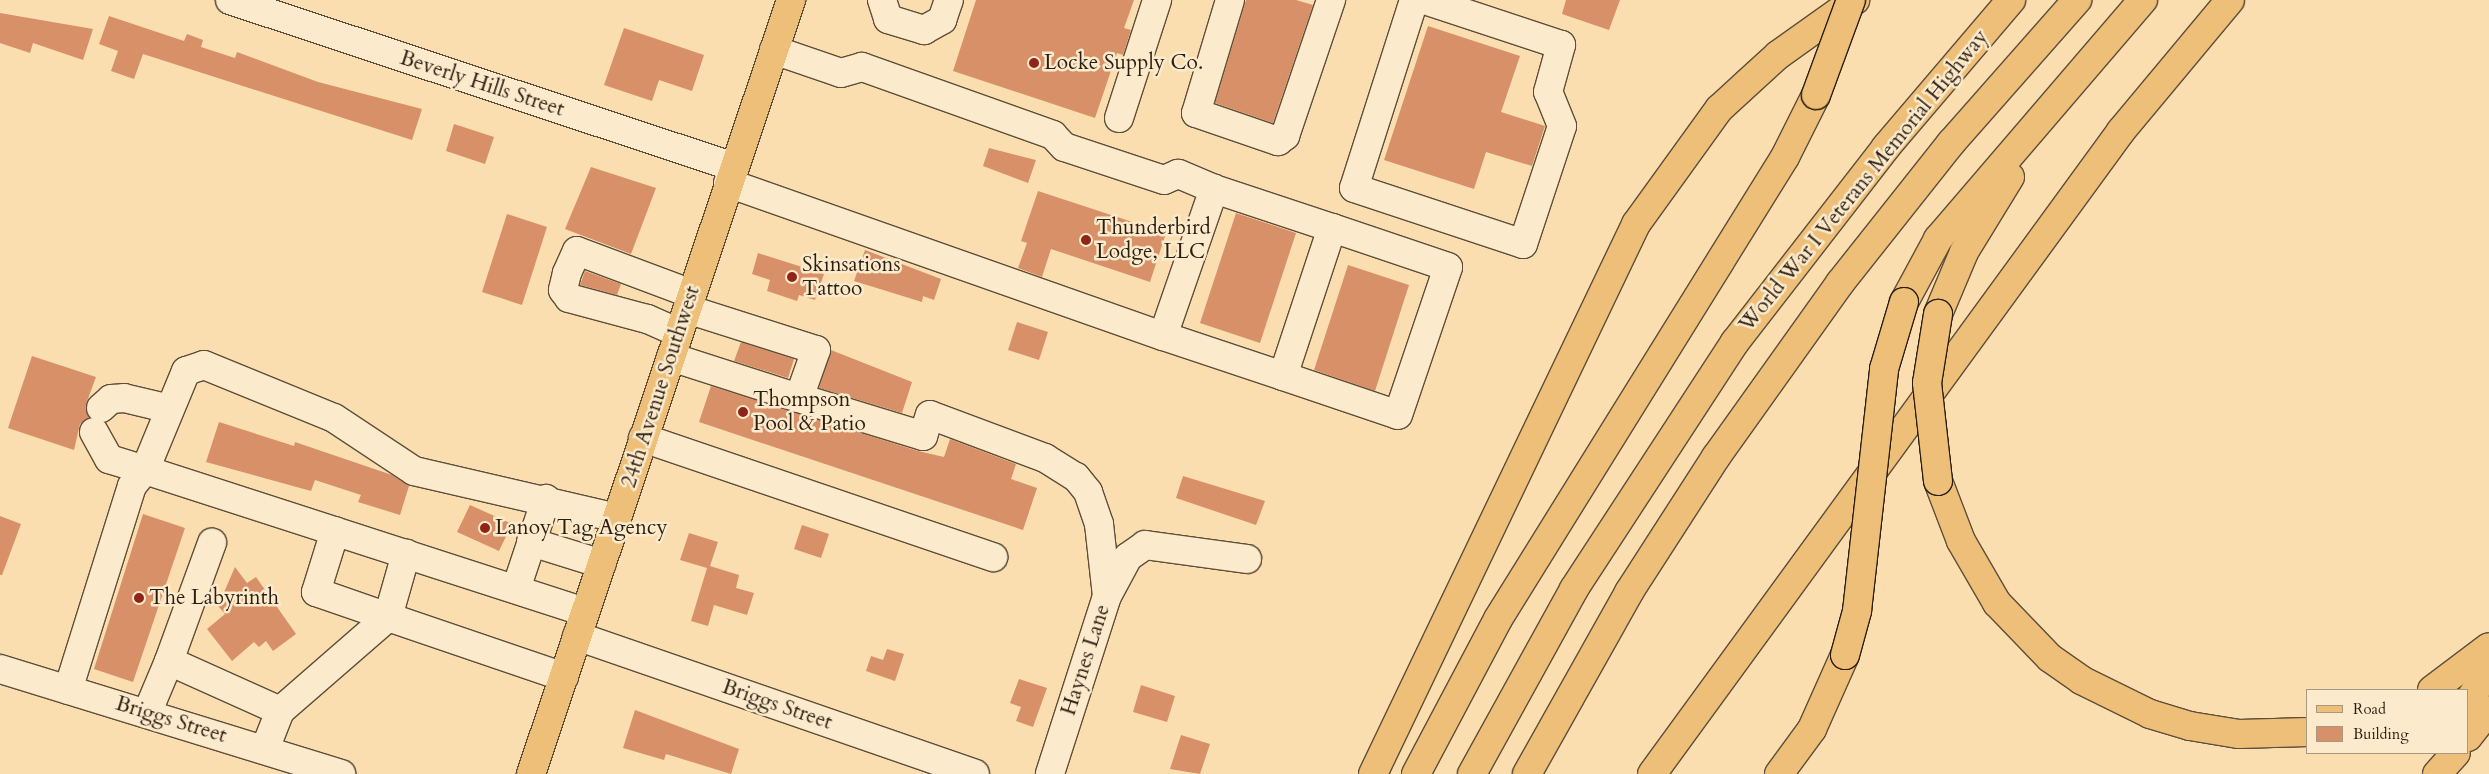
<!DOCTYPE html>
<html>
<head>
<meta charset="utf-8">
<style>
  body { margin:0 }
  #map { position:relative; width:2489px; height:774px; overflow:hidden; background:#fbdeb0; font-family:Cardo,serif }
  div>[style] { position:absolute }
  .building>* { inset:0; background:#d79068 }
  .roads { filter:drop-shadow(1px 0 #5e4e39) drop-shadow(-1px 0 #5e4e39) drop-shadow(0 1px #5e4e39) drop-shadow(0 -1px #5e4e39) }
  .minor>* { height:28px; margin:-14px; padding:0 14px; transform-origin:14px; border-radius:14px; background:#fceacc }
  .major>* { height:28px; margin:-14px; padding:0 14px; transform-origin:14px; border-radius:14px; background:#eebf78 }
  .highway>* { height:28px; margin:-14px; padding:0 14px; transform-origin:14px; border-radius:14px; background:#eebf78 }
  .bridges { filter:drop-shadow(1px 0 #2a1e11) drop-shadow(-1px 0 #2a1e11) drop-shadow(0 1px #2a1e11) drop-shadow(0 -1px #2a1e11) }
  .highway-bridge>* { height:28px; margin:-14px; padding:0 14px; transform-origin:14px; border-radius:14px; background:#eebf78 }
  .dots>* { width:14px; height:14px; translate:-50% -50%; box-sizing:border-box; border:2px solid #fceacc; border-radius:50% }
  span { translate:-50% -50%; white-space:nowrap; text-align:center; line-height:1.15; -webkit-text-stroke:5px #fceacc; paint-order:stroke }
  .poi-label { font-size:21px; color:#2a1e11 }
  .left { translate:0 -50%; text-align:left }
  .street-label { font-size:21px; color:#2a1e11 }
  .legend { position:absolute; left:2306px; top:689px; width:162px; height:65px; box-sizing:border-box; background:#fceacc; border:1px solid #a89881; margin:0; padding:6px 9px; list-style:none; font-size:15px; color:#2a1e11 }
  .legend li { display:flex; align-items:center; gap:10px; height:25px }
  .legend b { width:25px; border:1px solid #a89881 }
</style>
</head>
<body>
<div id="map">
  <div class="building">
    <i style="clip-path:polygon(976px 0,1134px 0,1124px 28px,1131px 30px,1123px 55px,1117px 53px,1095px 118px,953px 71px)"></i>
    <i style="clip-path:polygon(1246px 0,1296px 0,1313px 5px,1273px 123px,1215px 103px)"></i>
    <i style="clip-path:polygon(1566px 0,1620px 0,1609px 30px,1562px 14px)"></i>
    <i style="clip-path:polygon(0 13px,93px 29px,83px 60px,33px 43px,30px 53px,0 43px)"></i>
    <i style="clip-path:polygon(109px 16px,184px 41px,187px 34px,203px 40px,201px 47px,235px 58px,237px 52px,318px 82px,422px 109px,412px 140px,143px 54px,134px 79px,111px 71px,118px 51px,99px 44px)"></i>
    <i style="clip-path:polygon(1428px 26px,1520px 56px,1501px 112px,1545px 126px,1532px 166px,1486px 152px,1474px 189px,1384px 160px)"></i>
    <i style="clip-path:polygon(624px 28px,704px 55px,692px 91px,659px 80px,652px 101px,604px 85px)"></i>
    <i style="clip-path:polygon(454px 124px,494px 137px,485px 164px,446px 151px)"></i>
    <i style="clip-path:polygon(989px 148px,1036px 160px,1028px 183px,983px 166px)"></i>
    <i style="clip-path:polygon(591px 167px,656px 188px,631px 254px,565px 229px)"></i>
    <i style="clip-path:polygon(1038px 191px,1166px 233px,1150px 282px,1051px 249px,1042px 277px,1018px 268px,1027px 243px,1021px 241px)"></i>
    <i style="clip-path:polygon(1236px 213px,1296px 233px,1260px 343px,1200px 323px)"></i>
    <i style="clip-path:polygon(507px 214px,547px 227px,522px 305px,482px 292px)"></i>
    <i style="clip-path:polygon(865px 250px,941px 279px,934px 300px,923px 296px,922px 302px,854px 281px)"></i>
    <i style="clip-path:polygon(758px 253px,824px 274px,815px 300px,799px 295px,797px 301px,767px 291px,770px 280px,752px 274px)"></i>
    <i style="clip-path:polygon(1348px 265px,1409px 285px,1375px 391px,1314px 370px)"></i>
    <i style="clip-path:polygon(585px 271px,621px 284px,617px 295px,580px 285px)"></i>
    <i style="clip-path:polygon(1017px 322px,1048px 332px,1039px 360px,1008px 350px)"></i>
    <i style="clip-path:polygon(741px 342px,794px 359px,788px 378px,734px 361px)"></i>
    <i style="clip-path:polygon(831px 350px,912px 382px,902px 413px,819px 388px)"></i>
    <i style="clip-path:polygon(32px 356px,96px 377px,86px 404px,89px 418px,80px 424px,74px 450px,8px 428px)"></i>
    <i style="clip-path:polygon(711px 386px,918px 451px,944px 457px,950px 439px,1016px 464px,1011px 479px,1037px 488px,1023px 530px,699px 422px)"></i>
    <i style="clip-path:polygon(219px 422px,294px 446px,295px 442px,392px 475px,409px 486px,400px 515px,358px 502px,361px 495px,315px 480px,311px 491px,206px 462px)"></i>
    <i style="clip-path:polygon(1183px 476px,1265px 501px,1256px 525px,1176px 498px)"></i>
    <i style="clip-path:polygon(470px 505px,512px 524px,499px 551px,457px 532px)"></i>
    <i style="clip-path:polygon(143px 514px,185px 528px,133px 682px,94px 669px)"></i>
    <i style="clip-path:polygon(0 516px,21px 524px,2px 575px,0 575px)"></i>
    <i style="clip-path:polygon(802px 525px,829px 534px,821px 558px,794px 549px)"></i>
    <i style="clip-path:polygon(689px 533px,718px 542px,710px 566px,739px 575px,736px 588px,754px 593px,747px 615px,714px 605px,708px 626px,691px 621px,707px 568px,680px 560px)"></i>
    <i style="clip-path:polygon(235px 567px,247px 583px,256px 577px,296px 634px,273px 651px,266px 641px,259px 647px,254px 642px,232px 661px,207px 629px,225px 614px,218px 606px)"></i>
    <i style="clip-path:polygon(887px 649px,904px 654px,895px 681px,866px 671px,871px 656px,883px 660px)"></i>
    <i style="clip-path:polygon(1019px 679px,1047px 688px,1033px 727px,1016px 721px,1021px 707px,1010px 703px)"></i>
    <i style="clip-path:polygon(1141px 685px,1175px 696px,1167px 722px,1133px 712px)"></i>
    <i style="clip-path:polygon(635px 710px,739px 749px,731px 774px,666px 754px,664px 760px,623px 748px)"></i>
    <i style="clip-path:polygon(1181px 735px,1210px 744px,1200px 774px,1170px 769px)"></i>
  </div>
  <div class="roads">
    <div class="minor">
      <i style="left:230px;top:0;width:531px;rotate:18.33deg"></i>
      <i style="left:882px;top:0;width:20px;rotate:72deg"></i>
      <i style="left:888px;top:19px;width:38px;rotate:17deg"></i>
      <i style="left:924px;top:30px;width:21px;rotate:-29deg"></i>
      <i style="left:942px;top:20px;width:21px;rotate:-71deg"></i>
      <i style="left:1230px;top:0;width:118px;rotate:106.7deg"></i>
      <i style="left:1196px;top:113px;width:87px;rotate:18.9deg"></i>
      <i style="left:1278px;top:141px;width:9px;rotate:-36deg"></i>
      <i style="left:1285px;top:136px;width:144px;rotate:-71.3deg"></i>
      <i style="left:1414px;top:0;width:197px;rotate:107.7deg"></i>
      <i style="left:1354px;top:188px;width:178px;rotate:18.3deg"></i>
      <i style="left:1523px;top:244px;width:124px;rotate:-71.7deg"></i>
      <i style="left:1562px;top:126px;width:37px;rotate:-112deg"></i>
      <i style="left:1548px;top:92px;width:49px;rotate:-74.5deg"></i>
      <i style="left:1561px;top:45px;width:143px;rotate:-161.7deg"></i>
      <i style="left:1119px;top:118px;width:124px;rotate:-72.1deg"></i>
      <i style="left:728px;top:183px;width:461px;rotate:19.4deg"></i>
      <i style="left:1163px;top:336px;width:156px;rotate:-70.9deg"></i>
      <i style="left:1214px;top:189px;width:39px;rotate:-157deg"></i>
      <i style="left:1178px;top:174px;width:15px;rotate:157deg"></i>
      <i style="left:1164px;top:180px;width:105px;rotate:-161.7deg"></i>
      <i style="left:1064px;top:147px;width:16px;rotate:-133deg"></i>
      <i style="left:1053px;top:135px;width:203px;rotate:-160.4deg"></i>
      <i style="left:862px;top:67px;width:22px;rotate:164deg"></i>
      <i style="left:841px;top:73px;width:71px;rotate:-161.1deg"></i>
      <i style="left:679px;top:333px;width:35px;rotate:-156deg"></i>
      <i style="left:647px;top:319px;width:81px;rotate:-164.9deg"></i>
      <i style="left:569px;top:298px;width:10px;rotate:-127deg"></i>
      <i style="left:563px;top:290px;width:17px;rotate:-77deg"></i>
      <i style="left:567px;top:273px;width:24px;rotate:-66deg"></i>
      <i style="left:577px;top:251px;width:123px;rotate:20.5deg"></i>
      <i style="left:1163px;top:336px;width:126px;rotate:18.4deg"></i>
      <i style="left:1283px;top:376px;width:156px;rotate:-71.7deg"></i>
      <i style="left:1332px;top:228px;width:124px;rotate:-161.7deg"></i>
      <i style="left:671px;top:357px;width:134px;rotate:17.8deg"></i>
      <i style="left:799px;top:398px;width:51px;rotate:-70.5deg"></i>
      <i style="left:816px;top:350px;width:135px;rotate:-162.4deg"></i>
      <i style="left:1283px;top:376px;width:121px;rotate:18.7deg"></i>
      <i style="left:1398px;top:415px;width:156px;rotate:-71.3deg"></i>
      <i style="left:1448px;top:267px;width:122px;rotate:-161.4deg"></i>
      <i style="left:799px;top:398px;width:130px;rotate:17deg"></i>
      <i style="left:923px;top:436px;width:22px;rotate:-72deg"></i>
      <i style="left:930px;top:415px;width:123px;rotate:20.5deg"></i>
      <i style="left:1045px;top:458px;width:36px;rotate:32deg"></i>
      <i style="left:1076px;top:477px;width:19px;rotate:51deg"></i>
      <i style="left:1088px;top:492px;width:34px;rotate:71deg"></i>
      <i style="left:1099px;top:524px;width:72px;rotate:83.7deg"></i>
      <i style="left:1107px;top:596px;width:187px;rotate:107.8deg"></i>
      <i style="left:101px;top:408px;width:13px;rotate:-42deg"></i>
      <i style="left:111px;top:399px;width:13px;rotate:-4deg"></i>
      <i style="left:124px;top:398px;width:47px;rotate:13.4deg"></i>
      <i style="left:94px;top:432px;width:31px;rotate:61deg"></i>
      <i style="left:109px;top:459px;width:38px;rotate:17deg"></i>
      <i style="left:145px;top:470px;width:107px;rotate:-67.5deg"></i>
      <i style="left:186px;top:371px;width:19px;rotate:-18deg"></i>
      <i style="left:204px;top:365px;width:140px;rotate:22.2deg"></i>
      <i style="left:334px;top:418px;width:96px;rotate:33.5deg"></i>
      <i style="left:414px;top:471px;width:208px;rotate:13deg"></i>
      <i style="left:643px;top:438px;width:370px;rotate:18.8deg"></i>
      <i style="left:335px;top:531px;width:64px;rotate:107.3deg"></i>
      <i style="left:316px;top:592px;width:76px;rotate:19.1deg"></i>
      <i style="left:388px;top:617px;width:66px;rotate:-74.1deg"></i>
      <i style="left:531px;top:542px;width:74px;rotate:17.2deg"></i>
      <i style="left:516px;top:589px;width:95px;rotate:-71.6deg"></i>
      <i style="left:1107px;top:596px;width:44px;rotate:-61.7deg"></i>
      <i style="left:1128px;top:557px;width:21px;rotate:-35deg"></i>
      <i style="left:1145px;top:545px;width:103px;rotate:7.8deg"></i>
      <i style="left:577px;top:636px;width:421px;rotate:19.1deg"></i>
      <i style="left:169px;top:661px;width:126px;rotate:-70deg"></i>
      <i style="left:0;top:669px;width:357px;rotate:17.1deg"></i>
      <i style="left:68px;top:690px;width:214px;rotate:-72.6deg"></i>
      <i style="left:132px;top:486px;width:21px;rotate:-51deg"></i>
      <i style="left:145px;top:470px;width:462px;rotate:17.9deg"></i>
      <i style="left:148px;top:711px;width:54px;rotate:-67.2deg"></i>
      <i style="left:169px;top:661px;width:122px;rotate:24.2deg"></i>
      <i style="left:265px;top:749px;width:41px;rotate:-68.5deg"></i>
      <i style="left:280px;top:711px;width:143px;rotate:-41deg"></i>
      <i style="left:388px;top:617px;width:186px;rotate:18.8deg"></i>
    </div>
    <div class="major">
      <i style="left:531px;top:774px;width:817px;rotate:-71.43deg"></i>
    </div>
    <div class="highway">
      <i style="left:1904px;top:302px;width:72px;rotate:-61.6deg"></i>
      <i style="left:1938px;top:239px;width:315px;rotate:-49.4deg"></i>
      <i style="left:1938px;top:314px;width:67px;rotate:-67.2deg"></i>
      <i style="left:1964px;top:252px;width:88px;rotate:-58.5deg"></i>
      <i style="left:1938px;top:481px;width:64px;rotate:69deg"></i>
      <i style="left:1961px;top:541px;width:72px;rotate:59.9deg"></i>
      <i style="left:1997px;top:603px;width:76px;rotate:46.1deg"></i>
      <i style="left:2050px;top:658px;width:38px;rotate:35deg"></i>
      <i style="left:2081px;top:680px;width:77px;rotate:26.2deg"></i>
      <i style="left:2150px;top:714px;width:42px;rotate:16.7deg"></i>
      <i style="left:2190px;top:726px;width:50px;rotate:9.3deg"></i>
      <i style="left:2239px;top:734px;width:69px;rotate:-1.7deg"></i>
      <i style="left:2432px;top:690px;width:71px;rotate:-37deg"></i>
      <i style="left:2468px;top:702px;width:38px;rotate:-57deg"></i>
      <i style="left:2468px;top:737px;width:34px;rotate:-52deg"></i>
      <i style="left:1373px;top:774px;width:610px;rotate:-64.44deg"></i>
      <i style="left:1636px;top:224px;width:142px;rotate:-54.2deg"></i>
      <i style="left:1719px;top:109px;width:80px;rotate:-42.5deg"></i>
      <i style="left:1778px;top:55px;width:95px;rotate:-35.5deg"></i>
      <i style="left:1416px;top:774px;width:175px;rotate:-62.1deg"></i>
      <i style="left:1498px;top:619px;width:544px;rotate:-58.15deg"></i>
      <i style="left:1785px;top:157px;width:69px;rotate:-63.4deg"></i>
      <i style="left:1472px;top:774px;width:211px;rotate:-61.1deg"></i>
      <i style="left:1574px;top:589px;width:295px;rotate:-56.9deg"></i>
      <i style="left:1735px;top:342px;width:247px;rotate:-52.2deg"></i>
      <i style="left:1886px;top:147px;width:193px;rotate:-49.6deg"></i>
      <i style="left:1527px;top:774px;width:209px;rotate:-60.7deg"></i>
      <i style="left:1629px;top:592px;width:161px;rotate:-57.2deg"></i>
      <i style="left:1716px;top:457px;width:214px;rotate:-54.5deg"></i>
      <i style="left:1840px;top:283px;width:179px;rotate:-51.6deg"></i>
      <i style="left:1951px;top:143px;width:191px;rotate:-48.6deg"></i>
      <i style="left:1652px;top:774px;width:796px;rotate:-53.89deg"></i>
      <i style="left:2121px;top:131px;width:170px;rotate:-50.2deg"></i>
      <i style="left:1779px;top:774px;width:56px;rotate:-53.7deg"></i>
      <i style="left:1812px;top:729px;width:81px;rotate:-66deg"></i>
      <i style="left:2437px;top:774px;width:28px;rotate:-48deg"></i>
    </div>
  </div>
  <div class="bridges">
    <div class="highway-bridge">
      <i style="left:1816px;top:95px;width:101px;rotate:-69.8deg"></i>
      <i style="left:1938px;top:481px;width:99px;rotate:-96.4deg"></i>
      <i style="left:1927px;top:383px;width:70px;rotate:-80.9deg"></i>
      <i style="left:1845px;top:655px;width:46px;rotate:-74.7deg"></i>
      <i style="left:1857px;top:611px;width:244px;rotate:-83.6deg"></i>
      <i style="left:1884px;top:369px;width:70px;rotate:-73.4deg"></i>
    </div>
  </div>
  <div class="dots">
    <i style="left:1034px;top:63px;background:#8f2418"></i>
    <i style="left:1086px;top:240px;background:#8f2418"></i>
    <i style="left:792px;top:277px;background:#8f2418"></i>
    <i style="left:743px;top:412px;background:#8f2418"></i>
    <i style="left:485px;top:528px;background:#8f2418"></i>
    <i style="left:139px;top:598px;background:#8f2418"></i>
  </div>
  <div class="poi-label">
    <span class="left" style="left:1044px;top:63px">Locke Supply Co.</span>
    <span class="left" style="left:1096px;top:240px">Thunderbird<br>Lodge, LLC</span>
    <span class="left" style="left:802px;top:277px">Skinsations<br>Tattoo</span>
    <span class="left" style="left:753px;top:412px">Thompson<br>Pool &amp; Patio</span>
    <span class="left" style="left:495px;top:528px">Lanoy Tag Agency</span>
    <span class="left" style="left:149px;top:598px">The Labyrinth</span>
  </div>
  <div class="street-label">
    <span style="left:482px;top:84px;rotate:18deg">Beverly Hills Street</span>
    <span style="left:1864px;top:181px;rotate:-51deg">World War I Veterans Memorial Highway</span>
    <span style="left:661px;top:387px;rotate:-72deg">24th Avenue Southwest</span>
    <span style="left:1086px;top:660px;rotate:-72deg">Haynes Lane</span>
    <span style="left:777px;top:705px;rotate:19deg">Briggs Street</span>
    <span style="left:171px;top:720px;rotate:17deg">Briggs Street</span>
  </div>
  <ul class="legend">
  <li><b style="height:6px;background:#eebf78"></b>Road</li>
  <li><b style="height:14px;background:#d79068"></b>Building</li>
  </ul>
</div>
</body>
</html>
